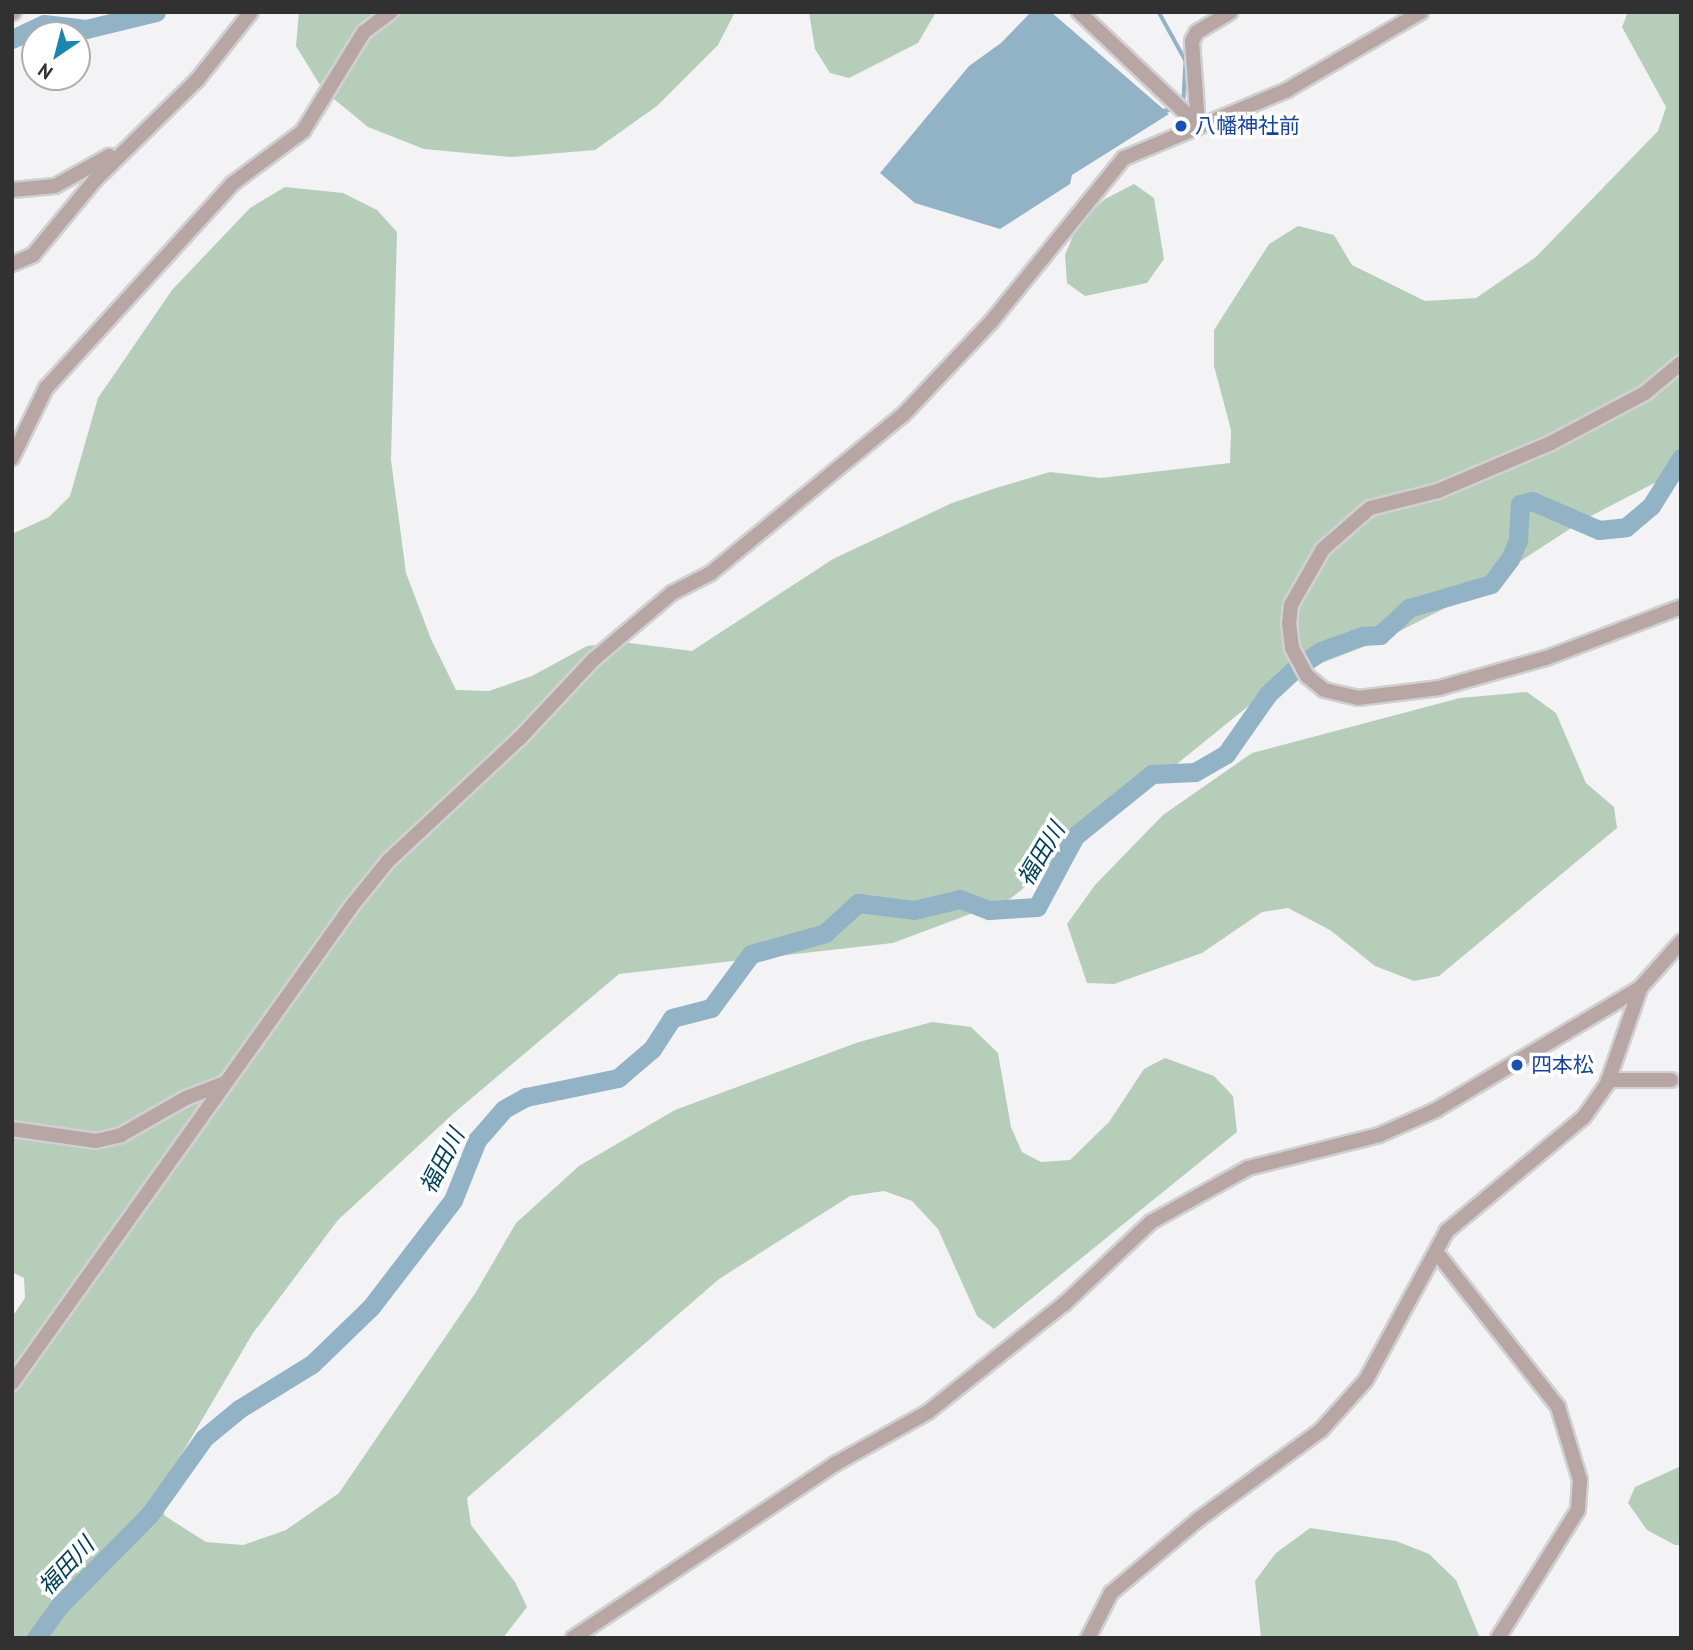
<!DOCTYPE html>
<html>
<head>
<meta charset="utf-8">
<style>
  body { margin:0 }
  #map { position:relative; width:1693px; height:1650px; overflow:hidden; background:#f3f3f6; font-family:"PT Sans","Noto Sans JP",sans-serif }
  div>[style] { position:absolute }
  .green>* { inset:0; background:#b6cdba }
  .water>* { inset:0; background:#92b2c6 }
  .stream>* { height:3.5px; margin:-1.75px; padding:0 1.75px; transform-origin:1.75px; border-radius:1.75px; background:#92b2c6 }
  .river>* { height:19px; margin:-9.5px; padding:0 9.5px; transform-origin:9.5px; border-radius:9.5px; background:#92b2c6 }
  .roads { filter:drop-shadow(2px 0 #d0d0d3) drop-shadow(-2px 0 #d0d0d3) drop-shadow(0 2px #d0d0d3) drop-shadow(0 -2px #d0d0d3) }
  .minor>* { height:14px; margin:-7px; padding:0 7px; transform-origin:7px; border-radius:7px; background:#b7a6a3 }
  .dots>* { width:19px; height:19px; translate:-50% -50%; box-sizing:border-box; border:4px solid #fff; border-radius:50% }
  span { translate:-50% -50%; white-space:nowrap; text-align:center; line-height:1.15; -webkit-text-stroke:7px #fff; paint-order:stroke }
  .transit-label { font-size:21px; color:#164399 }
  .left { translate:0 -50%; text-align:left }
  .water-label { font-size:23px; color:#00405c; font-style:italic }
  .frame { position:absolute; inset:0; border:14px solid #313132; pointer-events:none }
  .north { position:absolute; left:21px; top:21px; width:70px; height:70px; box-sizing:border-box; background:#fff; border:2px solid #adadad; border-radius:50%; rotate:215deg; font-size:19px; font-weight:700; line-height:28px; text-align:center; color:#313132 }
  .north::after { content:''; display:block; margin:auto; width:24px; height:32px; background:#1a86ad; clip-path:polygon(50% 0,100% 100%,50% 72%,0 100%) }
</style>
</head>
<body>
<div id="map">
  <div class="green">
    <i style="clip-path:polygon(299px 12px,735px 12px,718px 45px,657px 106px,595px 150px,511px 157px,424px 149px,368px 127px,323px 90px,296px 46px)"></i>
    <i style="clip-path:polygon(809px 12px,936px 12px,918px 43px,849px 78px,830px 73px,815px 49px)"></i>
    <i style="clip-path:polygon(1628px 12px,1681px 12px,1681px 460px,1668px 476px,1585px 519px,1461px 600px,1384px 639px,1283px 678px,1010px 899px,893px 943px,619px 974px,454px 1113px,338px 1220px,253px 1333px,157px 1496px,165px 1516px,206px 1542px,243px 1545px,286px 1530px,339px 1493px,476px 1292px,516px 1223px,579px 1166px,675px 1110px,859px 1042px,932px 1022px,971px 1027px,998px 1053px,1011px 1127px,1022px 1152px,1041px 1162px,1070px 1160px,1109px 1122px,1144px 1069px,1165px 1058px,1214px 1076px,1233px 1096px,1237px 1132px,994px 1329px,977px 1316px,938px 1229px,912px 1201px,884px 1191px,850px 1196px,719px 1279px,467px 1498px,471px 1525px,515px 1582px,527px 1607px,503px 1638px,12px 1638px,12px 1317px,25px 1298px,24px 1278px,12px 1272px,12px 534px,49px 517px,70px 496px,98px 398px,172px 290px,250px 208px,285px 187px,343px 193px,377px 210px,397px 232px,391px 460px,406px 573px,431px 639px,456px 690px,489px 691px,532px 676px,587px 646px,622px 642px,692px 651px,833px 559px,952px 503px,996px 488px,1050px 472px,1101px 478px,1230px 463px,1231px 430px,1214px 366px,1214px 330px,1269px 244px,1298px 226px,1334px 235px,1352px 265px,1425px 301px,1476px 298px,1536px 257px,1658px 131px,1666px 107px,1622px 27px)"></i>
    <i style="clip-path:polygon(1134px 184px,1154px 198px,1164px 259px,1147px 283px,1085px 296px,1067px 283px,1065px 255px,1078px 224px,1105px 199px)"></i>
    <i style="clip-path:polygon(1527px 692px,1556px 713px,1586px 783px,1614px 807px,1617px 828px,1439px 976px,1414px 981px,1375px 966px,1330px 930px,1288px 908px,1262px 912px,1202px 953px,1114px 984px,1087px 983px,1067px 924px,1095px 885px,1163px 815px,1252px 753px,1460px 698px)"></i>
    <i style="clip-path:polygon(1681px 1466px,1681px 1545px,1675px 1545px,1647px 1530px,1628px 1503px,1635px 1487px)"></i>
    <i style="clip-path:polygon(1310px 1528px,1396px 1541px,1429px 1554px,1456px 1580px,1480px 1638px,1261px 1638px,1255px 1581px,1276px 1553px)"></i>
  </div>
  <div class="water">
    <i style="clip-path:polygon(1031px 12px,1051px 12px,1169px 114px,1072px 175px,1070px 184px,1000px 229px,915px 203px,880px 173px,969px 66px,1001px 43px)"></i>
  </div>
  <div class="stream">
    <i style="left:1159px;top:12px;width:56px;rotate:61.1deg"></i>
    <i style="left:1186px;top:61px;width:39px;rotate:93deg"></i>
    <i style="left:1160px;top:111px;width:10px;rotate:-6deg"></i>
  </div>
  <div class="river">
    <i style="left:12px;top:39px;width:35px;rotate:-25deg"></i>
    <i style="left:44px;top:24px;width:42px;rotate:6.8deg"></i>
    <i style="left:86px;top:29px;width:72px;rotate:-13.7deg"></i>
    <i style="left:36px;top:1638px;width:41px;rotate:-54deg"></i>
    <i style="left:60px;top:1605px;width:128px;rotate:-45.3deg"></i>
    <i style="left:150px;top:1514px;width:93px;rotate:-54.6deg"></i>
    <i style="left:204px;top:1438px;width:45px;rotate:-39.6deg"></i>
    <i style="left:239px;top:1409px;width:86px;rotate:-31.7deg"></i>
    <i style="left:312px;top:1364px;width:82px;rotate:-44deg"></i>
    <i style="left:371px;top:1307px;width:135px;rotate:-52.5deg"></i>
    <i style="left:453px;top:1200px;width:65px;rotate:-68.2deg"></i>
    <i style="left:477px;top:1140px;width:41px;rotate:-48.9deg"></i>
    <i style="left:504px;top:1109px;width:25px;rotate:-29deg"></i>
    <i style="left:526px;top:1097px;width:94px;rotate:-11.7deg"></i>
    <i style="left:618px;top:1078px;width:45px;rotate:-40.5deg"></i>
    <i style="left:652px;top:1049px;width:37px;rotate:-57deg"></i>
    <i style="left:672px;top:1018px;width:40px;rotate:-14.4deg"></i>
    <i style="left:711px;top:1008px;width:67px;rotate:-53.5deg"></i>
    <i style="left:751px;top:954px;width:77px;rotate:-15.8deg"></i>
    <i style="left:825px;top:933px;width:45px;rotate:-42.3deg"></i>
    <i style="left:858px;top:903px;width:56px;rotate:7.1deg"></i>
    <i style="left:914px;top:910px;width:47px;rotate:-13.4deg"></i>
    <i style="left:960px;top:899px;width:31px;rotate:21deg"></i>
    <i style="left:989px;top:910px;width:48px;rotate:-3.6deg"></i>
    <i style="left:1037px;top:907px;width:81px;rotate:-61.8deg"></i>
    <i style="left:1075px;top:836px;width:99px;rotate:-38.8deg"></i>
    <i style="left:1152px;top:774px;width:43px;rotate:-2.7deg"></i>
    <i style="left:1195px;top:772px;width:36px;rotate:-30deg"></i>
    <i style="left:1226px;top:754px;width:73px;rotate:-55deg"></i>
    <i style="left:1268px;top:694px;width:37px;rotate:-43deg"></i>
    <i style="left:1295px;top:669px;width:32px;rotate:-35deg"></i>
    <i style="left:1321px;top:651px;width:44px;rotate:-20.1deg"></i>
    <i style="left:1362px;top:636px;width:18px;rotate:-3deg"></i>
    <i style="left:1380px;top:635px;width:40px;rotate:-43deg"></i>
    <i style="left:1409px;top:608px;width:85px;rotate:-16.3deg"></i>
    <i style="left:1491px;top:584px;width:31px;rotate:-53deg"></i>
    <i style="left:1510px;top:559px;width:21px;rotate:-67deg"></i>
    <i style="left:1518px;top:540px;width:36px;rotate:-87deg"></i>
    <i style="left:1520px;top:504px;width:12px;rotate:-14deg"></i>
    <i style="left:1532px;top:501px;width:73px;rotate:23.4deg"></i>
    <i style="left:1599px;top:530px;width:27px;rotate:-6deg"></i>
    <i style="left:1626px;top:527px;width:33px;rotate:-40deg"></i>
    <i style="left:1651px;top:506px;width:57px;rotate:-58deg"></i>
  </div>
  <div class="roads">
    <div class="minor">
      <i style="left:1079px;top:12px;width:164px;rotate:43.5deg"></i>
      <i style="left:12px;top:13px;width:2px;rotate:-27deg"></i>
      <i style="left:1198px;top:125px;width:84px;rotate:-94.1deg"></i>
      <i style="left:1192px;top:41px;width:10px;rotate:-61deg"></i>
      <i style="left:1197px;top:32px;width:39px;rotate:-31deg"></i>
      <i style="left:12px;top:190px;width:43px;rotate:-5.3deg"></i>
      <i style="left:55px;top:186px;width:62px;rotate:-29.1deg"></i>
      <i style="left:12px;top:264px;width:23px;rotate:-23deg"></i>
      <i style="left:33px;top:255px;width:97px;rotate:-50.4deg"></i>
      <i style="left:95px;top:180px;width:144px;rotate:-44.4deg"></i>
      <i style="left:198px;top:79px;width:85px;rotate:-51.7deg"></i>
      <i style="left:1681px;top:363px;width:47px;rotate:140.2deg"></i>
      <i style="left:1645px;top:393px;width:106px;rotate:152deg"></i>
      <i style="left:1551px;top:443px;width:123px;rotate:157deg"></i>
      <i style="left:1438px;top:491px;width:70px;rotate:166deg"></i>
      <i style="left:1370px;top:508px;width:62px;rotate:138.9deg"></i>
      <i style="left:1323px;top:549px;width:64px;rotate:119.7deg"></i>
      <i style="left:1291px;top:605px;width:18px;rotate:96deg"></i>
      <i style="left:1289px;top:623px;width:25px;rotate:83deg"></i>
      <i style="left:1292px;top:648px;width:32px;rotate:62deg"></i>
      <i style="left:1307px;top:676px;width:22px;rotate:39deg"></i>
      <i style="left:1324px;top:690px;width:35px;rotate:13deg"></i>
      <i style="left:1358px;top:698px;width:82px;rotate:-7deg"></i>
      <i style="left:1439px;top:688px;width:111px;rotate:-15.7deg"></i>
      <i style="left:1546px;top:658px;width:144px;rotate:-20.7deg"></i>
      <i style="left:12px;top:458px;width:78px;rotate:-64.1deg"></i>
      <i style="left:46px;top:388px;width:276px;rotate:-47.6deg"></i>
      <i style="left:232px;top:184px;width:89px;rotate:-36.7deg"></i>
      <i style="left:303px;top:131px;width:116px;rotate:-58.4deg"></i>
      <i style="left:364px;top:32px;width:34px;rotate:-37deg"></i>
      <i style="left:1608px;top:1080px;width:63px"></i>
      <i style="left:12px;top:1129px;width:85px;rotate:8.1deg"></i>
      <i style="left:96px;top:1141px;width:26px;rotate:-13deg"></i>
      <i style="left:121px;top:1135px;width:75px;rotate:-29.6deg"></i>
      <i style="left:186px;top:1098px;width:39px;rotate:-21deg"></i>
      <i style="left:1437px;top:1253px;width:196px;rotate:51.8deg"></i>
      <i style="left:1558px;top:1407px;width:76px;rotate:73.2deg"></i>
      <i style="left:1580px;top:1480px;width:30px;rotate:94deg"></i>
      <i style="left:1578px;top:1510px;width:151px;rotate:122deg"></i>
      <i style="left:12px;top:1383px;width:584px;rotate:-54.54deg"></i>
      <i style="left:351px;top:907px;width:59px;rotate:-51.2deg"></i>
      <i style="left:388px;top:861px;width:180px;rotate:-43deg"></i>
      <i style="left:520px;top:738px;width:107px;rotate:-46.9deg"></i>
      <i style="left:593px;top:660px;width:104px;rotate:-40.3deg"></i>
      <i style="left:672px;top:593px;width:44px;rotate:-27.1deg"></i>
      <i style="left:711px;top:573px;width:249px;rotate:-39.5deg"></i>
      <i style="left:903px;top:415px;width:128px;rotate:-46.6deg"></i>
      <i style="left:991px;top:322px;width:211px;rotate:-51deg"></i>
      <i style="left:1124px;top:158px;width:177px;rotate:-22.6deg"></i>
      <i style="left:1287px;top:90px;width:155px;rotate:-30.2deg"></i>
      <i style="left:573px;top:1638px;width:315px;rotate:-33.6deg"></i>
      <i style="left:835px;top:1464px;width:107px;rotate:-29.2deg"></i>
      <i style="left:928px;top:1412px;width:174px;rotate:-38.5deg"></i>
      <i style="left:1064px;top:1304px;width:120px;rotate:-43.3deg"></i>
      <i style="left:1151px;top:1222px;width:111px;rotate:-29.1deg"></i>
      <i style="left:1248px;top:1168px;width:135px;rotate:-14.1deg"></i>
      <i style="left:1379px;top:1135px;width:62px;rotate:-23.7deg"></i>
      <i style="left:1436px;top:1110px;width:238px;rotate:-30.9deg"></i>
      <i style="left:1640px;top:988px;width:62px;rotate:-48.3deg"></i>
      <i style="left:1088px;top:1638px;width:51px;rotate:-62.9deg"></i>
      <i style="left:1111px;top:1593px;width:115px;rotate:-40.1deg"></i>
      <i style="left:1199px;top:1519px;width:151px;rotate:-36.1deg"></i>
      <i style="left:1321px;top:1430px;width:67px;rotate:-48deg"></i>
      <i style="left:1366px;top:1380px;width:170px;rotate:-61.5deg"></i>
      <i style="left:1447px;top:1231px;width:178px;rotate:-39.8deg"></i>
      <i style="left:1584px;top:1117px;width:40px;rotate:-55.1deg"></i>
      <i style="left:1607px;top:1084px;width:101px;rotate:-70.8deg"></i>
    </div>
  </div>
  <div class="dots">
    <i style="left:1181px;top:126px;background:#1a4fb4"></i>
    <i style="left:1517px;top:1065px;background:#1a4fb4"></i>
  </div>
  <div class="transit-label">
    <span class="left" style="left:1195px;top:126px">八幡神社前</span>
    <span class="left" style="left:1531px;top:1065px">四本松</span>
  </div>
  <div class="water-label">
    <span style="left:1041px;top:854px;rotate:-59deg">福田川</span>
    <span style="left:442px;top:1161px;rotate:-63deg">福田川</span>
    <span style="left:66px;top:1566px;rotate:-47deg">福田川</span>
  </div>
  <div class="frame"></div>
  <div class="north">N</div>
</div>
</body>
</html>
